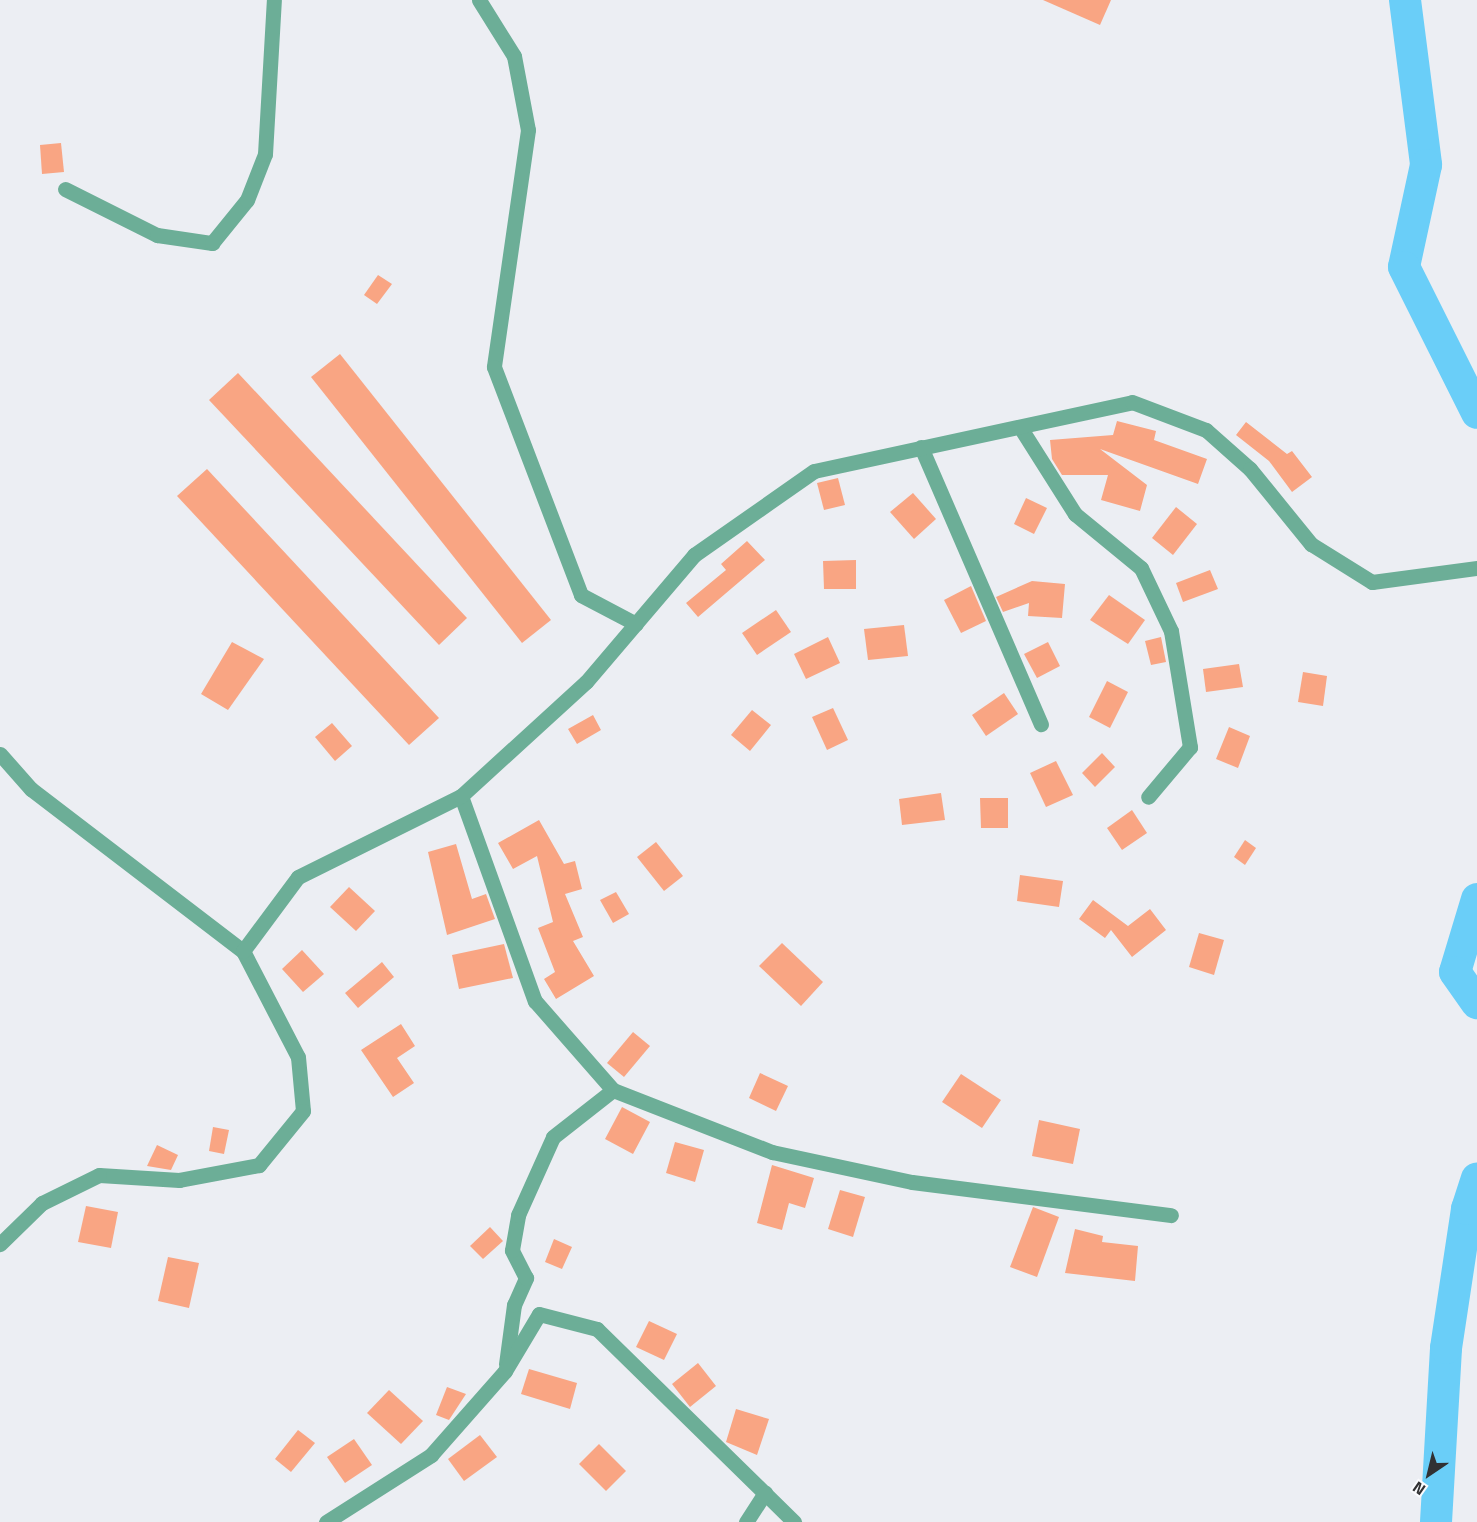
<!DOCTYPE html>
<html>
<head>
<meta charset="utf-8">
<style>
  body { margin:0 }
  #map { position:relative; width:1477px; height:1522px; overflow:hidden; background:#eceef3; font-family:"Titillium Web",sans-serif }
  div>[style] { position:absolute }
  .river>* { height:32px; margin:-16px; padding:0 16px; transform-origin:16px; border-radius:16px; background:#6acef8 }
  .building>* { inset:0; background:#f9a583 }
  .minor>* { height:15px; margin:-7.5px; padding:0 7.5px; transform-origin:7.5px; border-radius:7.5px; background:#6cae97 }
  span { translate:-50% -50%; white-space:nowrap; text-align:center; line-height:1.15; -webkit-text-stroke:4.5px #fafbfe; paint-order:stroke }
  .north { position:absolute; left:1399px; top:1444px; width:60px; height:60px; -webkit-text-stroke:4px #fafbfe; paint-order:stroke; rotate:215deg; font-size:16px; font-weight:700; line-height:24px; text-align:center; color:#313133 }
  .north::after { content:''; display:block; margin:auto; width:21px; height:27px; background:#313133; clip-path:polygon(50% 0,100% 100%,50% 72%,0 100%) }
</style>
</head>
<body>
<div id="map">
  <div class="river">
    <i style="left:1405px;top:0;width:166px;rotate:82.7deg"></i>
    <i style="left:1426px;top:165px;width:104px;rotate:102.2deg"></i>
    <i style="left:1404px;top:267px;width:163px;rotate:63.4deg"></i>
    <i style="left:1477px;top:899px;width:76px;rotate:106.8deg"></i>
    <i style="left:1455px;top:972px;width:38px;rotate:55deg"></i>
    <i style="left:1436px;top:1522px;width:174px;rotate:-86.7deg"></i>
    <i style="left:1446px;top:1348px;width:141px;rotate:-81.4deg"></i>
    <i style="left:1467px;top:1209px;width:32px;rotate:-72deg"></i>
  </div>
  <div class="building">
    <i style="clip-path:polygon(1043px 0,1111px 0,1100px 25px)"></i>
    <i style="clip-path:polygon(61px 143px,64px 172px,42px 174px,40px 145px)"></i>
    <i style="clip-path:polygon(378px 275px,392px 284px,377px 304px,364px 295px)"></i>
    <i style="clip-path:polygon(340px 354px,551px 620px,522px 643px,311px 377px)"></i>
    <i style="clip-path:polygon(238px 373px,467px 618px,439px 645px,209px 400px)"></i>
    <i style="clip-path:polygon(1117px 421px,1156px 431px,1154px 440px,1207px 459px,1198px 484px,1100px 449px,1147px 485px,1140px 511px,1101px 500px,1108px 475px,1062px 475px,1052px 459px,1050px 440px,1113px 435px)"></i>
    <i style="clip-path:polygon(1246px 422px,1287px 454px,1292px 451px,1312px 477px,1292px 492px,1269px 461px,1236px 435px)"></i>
    <i style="clip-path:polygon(207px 469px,439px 718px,409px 745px,177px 496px)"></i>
    <i style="clip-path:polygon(838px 478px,845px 505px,824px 510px,817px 483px)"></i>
    <i style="clip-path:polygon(913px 493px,936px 519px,914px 539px,890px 512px)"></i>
    <i style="clip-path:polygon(1026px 498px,1047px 508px,1034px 534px,1014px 524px)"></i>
    <i style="clip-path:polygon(1176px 507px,1197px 524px,1173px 555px,1152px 538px)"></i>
    <i style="clip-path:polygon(747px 541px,765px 560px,698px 617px,686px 603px,726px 570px,721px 564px)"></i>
    <i style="clip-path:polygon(856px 560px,856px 589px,824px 589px,823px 561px)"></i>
    <i style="clip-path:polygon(1210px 570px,1218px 589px,1183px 602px,1176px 583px)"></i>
    <i style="clip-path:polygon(1032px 581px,1065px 584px,1062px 618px,1028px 616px,1029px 603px,1003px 612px,996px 597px)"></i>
    <i style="clip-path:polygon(971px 586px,986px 621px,961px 633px,944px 600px)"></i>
    <i style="clip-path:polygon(1109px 595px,1145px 620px,1128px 644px,1090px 620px)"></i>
    <i style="clip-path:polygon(776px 610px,791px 632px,757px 655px,742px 633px)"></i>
    <i style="clip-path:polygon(904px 625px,908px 656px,868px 660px,864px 629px)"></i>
    <i style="clip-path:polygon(828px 637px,840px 663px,806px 679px,794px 654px)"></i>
    <i style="clip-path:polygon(1161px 637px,1166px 662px,1151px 665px,1145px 641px)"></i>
    <i style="clip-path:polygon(232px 642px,264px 659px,228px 710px,201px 694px)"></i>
    <i style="clip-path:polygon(1048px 642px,1060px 666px,1037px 678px,1024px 654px)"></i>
    <i style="clip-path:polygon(1239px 664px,1243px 687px,1206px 692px,1203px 669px)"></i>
    <i style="clip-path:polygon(1303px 672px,1327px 676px,1323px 706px,1298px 702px)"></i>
    <i style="clip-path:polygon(1107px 681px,1128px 692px,1110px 728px,1089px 717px)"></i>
    <i style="clip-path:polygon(1004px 693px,1018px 714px,986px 736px,972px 715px)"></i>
    <i style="clip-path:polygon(833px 708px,848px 740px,827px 750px,812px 717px)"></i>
    <i style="clip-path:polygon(752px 710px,771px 725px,750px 751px,731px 735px)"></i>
    <i style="clip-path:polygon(593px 715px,601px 730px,577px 744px,568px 729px)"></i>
    <i style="clip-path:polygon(332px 723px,352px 746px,335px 761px,315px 737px)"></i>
    <i style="clip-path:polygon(1229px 727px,1250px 736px,1238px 768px,1216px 759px)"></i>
    <i style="clip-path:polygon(1102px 753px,1115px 767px,1095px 787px,1082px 773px)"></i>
    <i style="clip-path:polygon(1056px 761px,1073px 795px,1046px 807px,1030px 773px)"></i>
    <i style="clip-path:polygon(941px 793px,945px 820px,902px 825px,899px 799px)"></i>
    <i style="clip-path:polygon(980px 798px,1008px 798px,1008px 828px,981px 828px)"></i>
    <i style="clip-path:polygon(1132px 810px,1147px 833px,1122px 850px,1107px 828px)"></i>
    <i style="clip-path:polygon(539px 820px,564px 864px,575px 861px,582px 889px,565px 894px,583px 937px,573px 941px,594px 976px,556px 999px,544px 979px,555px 972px,538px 928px,553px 922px,537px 856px,513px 869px,498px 843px)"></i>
    <i style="clip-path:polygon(1245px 840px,1256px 848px,1245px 865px,1234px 857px)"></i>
    <i style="clip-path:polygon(656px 842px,683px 876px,664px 891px,637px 857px)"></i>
    <i style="clip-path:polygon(456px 844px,472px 899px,486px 894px,495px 919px,447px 935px,428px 852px)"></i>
    <i style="clip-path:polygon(1020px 875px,1063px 881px,1059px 907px,1017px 901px)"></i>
    <i style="clip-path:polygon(349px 887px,375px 911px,356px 931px,330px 907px)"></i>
    <i style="clip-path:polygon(616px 892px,629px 914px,613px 923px,600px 900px)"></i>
    <i style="clip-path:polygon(1093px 900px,1128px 926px,1150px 909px,1166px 930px,1132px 957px,1111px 930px,1105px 938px,1079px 919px)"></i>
    <i style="clip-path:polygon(1199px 933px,1224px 940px,1214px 975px,1189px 967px)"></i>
    <i style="clip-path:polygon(782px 943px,823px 982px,801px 1006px,759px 966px)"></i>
    <i style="clip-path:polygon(504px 944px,513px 978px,459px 989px,452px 955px)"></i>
    <i style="clip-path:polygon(302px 950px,324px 974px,303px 992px,282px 969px)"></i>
    <i style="clip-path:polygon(382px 962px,394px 977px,358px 1008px,345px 993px)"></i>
    <i style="clip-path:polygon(401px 1024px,415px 1046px,397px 1058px,414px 1083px,393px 1097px,361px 1050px)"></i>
    <i style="clip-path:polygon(633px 1032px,650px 1046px,624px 1077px,607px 1063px)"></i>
    <i style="clip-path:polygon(760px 1073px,788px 1086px,776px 1111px,749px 1098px)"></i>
    <i style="clip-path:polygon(961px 1074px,1001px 1100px,982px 1128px,942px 1102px)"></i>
    <i style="clip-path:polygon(622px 1107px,650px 1122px,633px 1154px,605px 1139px)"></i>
    <i style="clip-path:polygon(1039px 1120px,1080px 1129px,1073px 1164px,1032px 1156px)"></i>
    <i style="clip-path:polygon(213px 1127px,229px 1130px,224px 1154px,209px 1151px)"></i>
    <i style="clip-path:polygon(675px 1142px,704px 1150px,695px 1182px,666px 1173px)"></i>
    <i style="clip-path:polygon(157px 1145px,178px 1155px,171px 1170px,147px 1166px)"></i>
    <i style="clip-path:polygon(772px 1165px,814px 1178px,805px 1208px,789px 1203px,782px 1230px,757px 1223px)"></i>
    <i style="clip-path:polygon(840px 1190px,865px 1197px,853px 1237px,828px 1229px)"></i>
    <i style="clip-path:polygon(86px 1206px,118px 1212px,111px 1248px,78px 1242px)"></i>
    <i style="clip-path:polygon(1033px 1207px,1059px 1217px,1037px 1277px,1010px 1267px)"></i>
    <i style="clip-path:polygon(490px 1227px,503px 1241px,483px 1259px,470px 1246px)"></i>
    <i style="clip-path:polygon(1075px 1229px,1103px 1236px,1102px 1242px,1138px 1246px,1135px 1281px,1065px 1273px)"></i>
    <i style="clip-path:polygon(554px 1239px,572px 1247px,562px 1269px,545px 1262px)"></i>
    <i style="clip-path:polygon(168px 1257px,199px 1263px,189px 1308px,158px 1301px)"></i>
    <i style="clip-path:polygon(649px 1321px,677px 1334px,664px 1360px,636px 1347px)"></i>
    <i style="clip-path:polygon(698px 1363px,716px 1386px,690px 1407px,672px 1384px)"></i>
    <i style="clip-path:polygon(529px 1369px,577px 1383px,570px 1409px,521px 1394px)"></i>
    <i style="clip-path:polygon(447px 1387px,466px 1394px,449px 1420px,436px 1415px)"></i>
    <i style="clip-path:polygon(389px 1390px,423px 1421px,401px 1444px,367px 1413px)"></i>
    <i style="clip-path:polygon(736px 1409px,769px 1419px,757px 1455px,726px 1442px)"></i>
    <i style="clip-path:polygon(298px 1430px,315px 1443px,291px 1472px,275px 1459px)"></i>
    <i style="clip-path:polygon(480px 1435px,497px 1457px,464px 1481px,448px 1459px)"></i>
    <i style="clip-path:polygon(354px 1439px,372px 1465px,345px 1483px,327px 1457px)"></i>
    <i style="clip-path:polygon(599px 1444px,626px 1471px,606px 1491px,579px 1464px)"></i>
  </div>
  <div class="minor">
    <i style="left:479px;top:0;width:66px;rotate:58deg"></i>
    <i style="left:514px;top:56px;width:75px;rotate:79.3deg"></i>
    <i style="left:528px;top:130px;width:239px;rotate:98.2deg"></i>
    <i style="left:494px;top:367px;width:244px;rotate:69.1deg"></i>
    <i style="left:581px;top:595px;width:62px;rotate:27.8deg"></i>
    <i style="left:65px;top:189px;width:103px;rotate:26.6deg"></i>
    <i style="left:157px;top:235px;width:56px;rotate:8.3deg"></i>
    <i style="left:212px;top:243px;width:55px;rotate:-50.9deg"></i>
    <i style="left:247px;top:200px;width:49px;rotate:-68.6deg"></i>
    <i style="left:265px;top:154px;width:154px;rotate:-86.7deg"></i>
    <i style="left:1020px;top:427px;width:103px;rotate:57.7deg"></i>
    <i style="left:1075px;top:514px;width:85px;rotate:39.3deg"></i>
    <i style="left:1141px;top:568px;width:70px;rotate:64.5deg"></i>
    <i style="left:1171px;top:631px;width:118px;rotate:80.7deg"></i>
    <i style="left:1190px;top:747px;width:65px;rotate:130deg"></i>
    <i style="left:921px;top:447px;width:302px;rotate:66.6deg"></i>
    <i style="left:0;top:754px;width:47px;rotate:48.5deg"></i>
    <i style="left:31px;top:789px;width:267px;rotate:37.4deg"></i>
    <i style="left:243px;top:951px;width:119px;rotate:62.6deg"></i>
    <i style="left:298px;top:1057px;width:54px;rotate:84.7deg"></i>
    <i style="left:303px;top:1111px;width:70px;rotate:129.2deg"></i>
    <i style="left:259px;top:1165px;width:81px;rotate:169.4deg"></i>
    <i style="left:179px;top:1180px;width:80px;rotate:-176.4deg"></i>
    <i style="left:99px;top:1175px;width:64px;rotate:153.8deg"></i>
    <i style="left:42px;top:1203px;width:59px;rotate:135.7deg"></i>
    <i style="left:461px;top:796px;width:218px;rotate:70.2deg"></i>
    <i style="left:535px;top:1001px;width:118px;rotate:48.8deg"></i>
    <i style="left:613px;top:1090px;width:171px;rotate:21.3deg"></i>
    <i style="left:772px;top:1152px;width:143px;rotate:12.1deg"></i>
    <i style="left:912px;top:1182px;width:261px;rotate:7.3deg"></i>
    <i style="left:243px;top:951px;width:92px;rotate:-53.4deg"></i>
    <i style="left:298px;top:877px;width:182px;rotate:-26.4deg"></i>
    <i style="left:461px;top:796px;width:169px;rotate:-42.4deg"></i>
    <i style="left:586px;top:682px;width:167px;rotate:-49.6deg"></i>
    <i style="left:694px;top:555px;width:146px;rotate:-35deg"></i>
    <i style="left:814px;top:471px;width:325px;rotate:-12.2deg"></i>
    <i style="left:1132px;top:402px;width:79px;rotate:20.7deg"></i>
    <i style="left:1206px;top:430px;width:59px;rotate:41.6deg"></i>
    <i style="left:1250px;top:469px;width:97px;rotate:50.9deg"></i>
    <i style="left:1311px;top:544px;width:72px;rotate:31.9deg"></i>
    <i style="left:1372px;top:582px;width:106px;rotate:-7.6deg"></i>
    <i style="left:506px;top:1364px;width:60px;rotate:-82.3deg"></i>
    <i style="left:514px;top:1305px;width:30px;rotate:-66deg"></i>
    <i style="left:526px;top:1278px;width:31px;rotate:-117deg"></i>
    <i style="left:512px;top:1250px;width:36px;rotate:-80deg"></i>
    <i style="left:518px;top:1215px;width:85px;rotate:-65.8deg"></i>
    <i style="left:553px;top:1137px;width:76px;rotate:-38.1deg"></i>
    <i style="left:326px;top:1522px;width:125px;rotate:-32.5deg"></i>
    <i style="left:431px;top:1455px;width:112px;rotate:-48.6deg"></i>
    <i style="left:505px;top:1371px;width:66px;rotate:-59.2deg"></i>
    <i style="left:539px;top:1314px;width:60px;rotate:14.5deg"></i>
    <i style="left:597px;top:1329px;width:276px;rotate:44.4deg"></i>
    <i style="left:746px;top:1522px;width:35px;rotate:-57deg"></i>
  </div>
  <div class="north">N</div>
</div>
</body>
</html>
